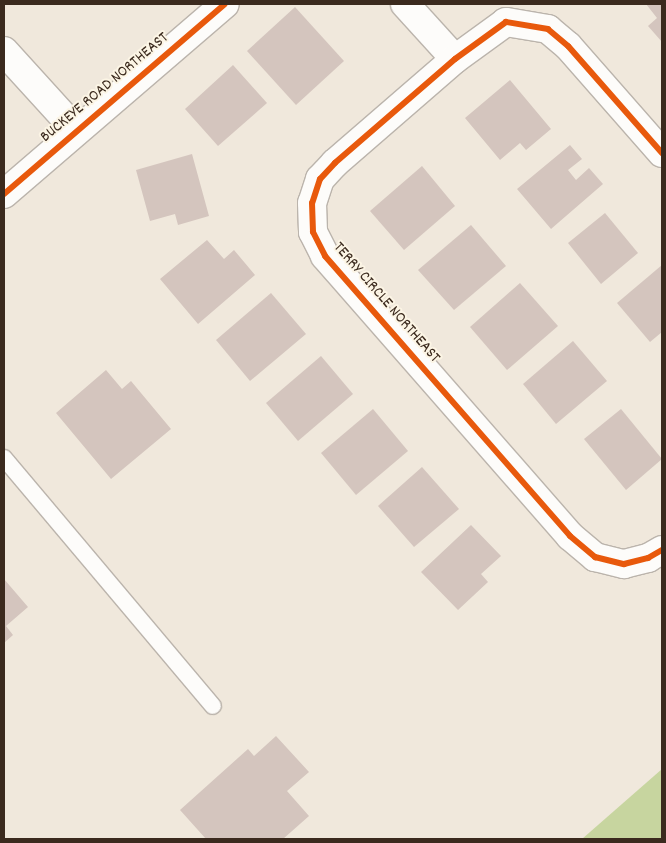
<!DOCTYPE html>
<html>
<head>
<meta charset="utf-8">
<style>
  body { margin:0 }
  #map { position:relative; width:666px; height:843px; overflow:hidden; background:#f0e8dc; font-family:Dekko,sans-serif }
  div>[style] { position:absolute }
  .green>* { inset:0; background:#c7d59f }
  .building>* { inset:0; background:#d4c5be }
  .roads { filter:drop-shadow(1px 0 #bbb4ac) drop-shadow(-1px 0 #bbb4ac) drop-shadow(0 1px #bbb4ac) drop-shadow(0 -1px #bbb4ac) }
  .service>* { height:16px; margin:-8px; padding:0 8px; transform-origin:8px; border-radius:8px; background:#fdfcfa }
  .minor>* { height:28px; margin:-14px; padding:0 14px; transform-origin:14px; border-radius:14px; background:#fdfcfa }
  .tertiary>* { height:28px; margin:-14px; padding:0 14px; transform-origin:14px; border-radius:14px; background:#fdfcfa }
  .cycleway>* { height:6px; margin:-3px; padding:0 3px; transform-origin:3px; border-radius:3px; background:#e8590c }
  span { translate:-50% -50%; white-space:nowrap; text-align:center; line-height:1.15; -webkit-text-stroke:4px #fcf5e5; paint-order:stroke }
  .street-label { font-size:16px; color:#3b2a1e }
  .frame { position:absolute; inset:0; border:5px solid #3b2a1e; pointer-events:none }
</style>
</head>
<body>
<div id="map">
  <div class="green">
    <i style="clip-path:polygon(662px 769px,662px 839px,582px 839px)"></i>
  </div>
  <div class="building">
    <i style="clip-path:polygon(646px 4px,662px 4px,662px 42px,648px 26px,657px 18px)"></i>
    <i style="clip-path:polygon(295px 7px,344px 61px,296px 105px,247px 51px)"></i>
    <i style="clip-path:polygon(233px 65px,267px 103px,218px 146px,185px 109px)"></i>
    <i style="clip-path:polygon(510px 80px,551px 129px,526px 150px,520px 143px,500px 160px,465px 118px)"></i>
    <i style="clip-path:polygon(570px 145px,582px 159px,568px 170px,576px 180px,589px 168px,603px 184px,551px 229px,517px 189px)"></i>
    <i style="clip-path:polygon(192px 154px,209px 216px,178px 225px,175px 214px,150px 221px,136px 170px)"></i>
    <i style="clip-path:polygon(422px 166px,455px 206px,404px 250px,370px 211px)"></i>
    <i style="clip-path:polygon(605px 213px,638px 253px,601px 284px,568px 243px)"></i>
    <i style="clip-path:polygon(471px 225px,506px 266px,454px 310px,418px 270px)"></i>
    <i style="clip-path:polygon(207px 240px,224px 259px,234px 250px,255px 275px,198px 324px,160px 279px)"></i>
    <i style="clip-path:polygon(662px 265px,662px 332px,650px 342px,617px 303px)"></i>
    <i style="clip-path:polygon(520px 283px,558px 326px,507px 370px,470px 327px)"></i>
    <i style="clip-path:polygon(271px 293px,306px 334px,250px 381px,216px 340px)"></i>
    <i style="clip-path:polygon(573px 341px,607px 381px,556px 424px,523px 384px)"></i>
    <i style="clip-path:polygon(321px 356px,353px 394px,298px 441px,266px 403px)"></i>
    <i style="clip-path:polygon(106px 370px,122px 389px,131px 381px,171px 429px,111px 479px,56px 413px)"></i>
    <i style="clip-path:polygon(373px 409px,408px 451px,356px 495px,321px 453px)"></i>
    <i style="clip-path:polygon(621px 409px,662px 459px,626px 490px,584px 439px)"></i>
    <i style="clip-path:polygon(422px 467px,459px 509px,414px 547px,378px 506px)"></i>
    <i style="clip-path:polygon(471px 525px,501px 556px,481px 574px,488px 582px,458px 610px,421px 572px)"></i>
    <i style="clip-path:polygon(4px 579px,28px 607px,6px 626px,13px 635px,4px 643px)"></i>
    <i style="clip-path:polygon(276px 736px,309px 772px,287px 791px,309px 816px,283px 839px,206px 839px,180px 810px,248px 749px,254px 756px)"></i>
  </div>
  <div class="roads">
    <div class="service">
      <i style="left:4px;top:458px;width:324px;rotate:49.9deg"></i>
    </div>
    <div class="minor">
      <i style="left:405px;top:4px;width:74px;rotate:47.7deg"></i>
      <i style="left:4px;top:51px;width:107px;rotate:47.7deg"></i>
      <i style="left:662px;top:153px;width:142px;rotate:-131.3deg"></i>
      <i style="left:568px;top:46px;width:26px;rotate:-140deg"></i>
      <i style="left:548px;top:29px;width:43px;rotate:-170.5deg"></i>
      <i style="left:506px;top:22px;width:63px;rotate:144deg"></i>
      <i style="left:455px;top:59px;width:159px;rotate:139.1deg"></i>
      <i style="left:335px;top:163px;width:22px;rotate:133deg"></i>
      <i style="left:320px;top:179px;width:25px;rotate:108deg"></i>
      <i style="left:312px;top:203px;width:29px;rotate:88deg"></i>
      <i style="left:313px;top:232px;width:27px;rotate:63deg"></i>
      <i style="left:325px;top:256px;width:372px;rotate:48.8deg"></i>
      <i style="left:570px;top:536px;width:33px;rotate:40deg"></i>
      <i style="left:595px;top:557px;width:30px;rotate:14deg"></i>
      <i style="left:624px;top:564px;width:25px;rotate:-14deg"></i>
      <i style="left:648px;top:558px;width:16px;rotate:-30deg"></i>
    </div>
    <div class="tertiary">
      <i style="left:4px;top:194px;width:291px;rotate:-40.7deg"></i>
    </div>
  </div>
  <div class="cycleway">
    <i style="left:662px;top:153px;width:142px;rotate:-131.3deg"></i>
    <i style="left:568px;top:46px;width:26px;rotate:-140deg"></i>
    <i style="left:548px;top:29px;width:43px;rotate:-170.5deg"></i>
    <i style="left:506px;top:22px;width:63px;rotate:144deg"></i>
    <i style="left:455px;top:59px;width:159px;rotate:139.1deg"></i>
    <i style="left:335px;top:163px;width:22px;rotate:133deg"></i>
    <i style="left:320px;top:179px;width:25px;rotate:108deg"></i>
    <i style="left:312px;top:203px;width:29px;rotate:88deg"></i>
    <i style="left:313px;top:232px;width:27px;rotate:63deg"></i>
    <i style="left:325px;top:256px;width:372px;rotate:48.8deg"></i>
    <i style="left:570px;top:536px;width:33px;rotate:40deg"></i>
    <i style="left:595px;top:557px;width:30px;rotate:14deg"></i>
    <i style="left:624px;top:564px;width:25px;rotate:-14deg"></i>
    <i style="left:648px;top:558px;width:16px;rotate:-30deg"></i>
    <i style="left:4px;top:194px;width:291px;rotate:-40.7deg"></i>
  </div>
  <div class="street-label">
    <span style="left:105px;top:88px;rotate:-40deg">BUCKEYE ROAD NORTHEAST</span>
    <span style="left:386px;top:303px;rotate:49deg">TERRY CIRCLE NORTHEAST</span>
  </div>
  <div class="frame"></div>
</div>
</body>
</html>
